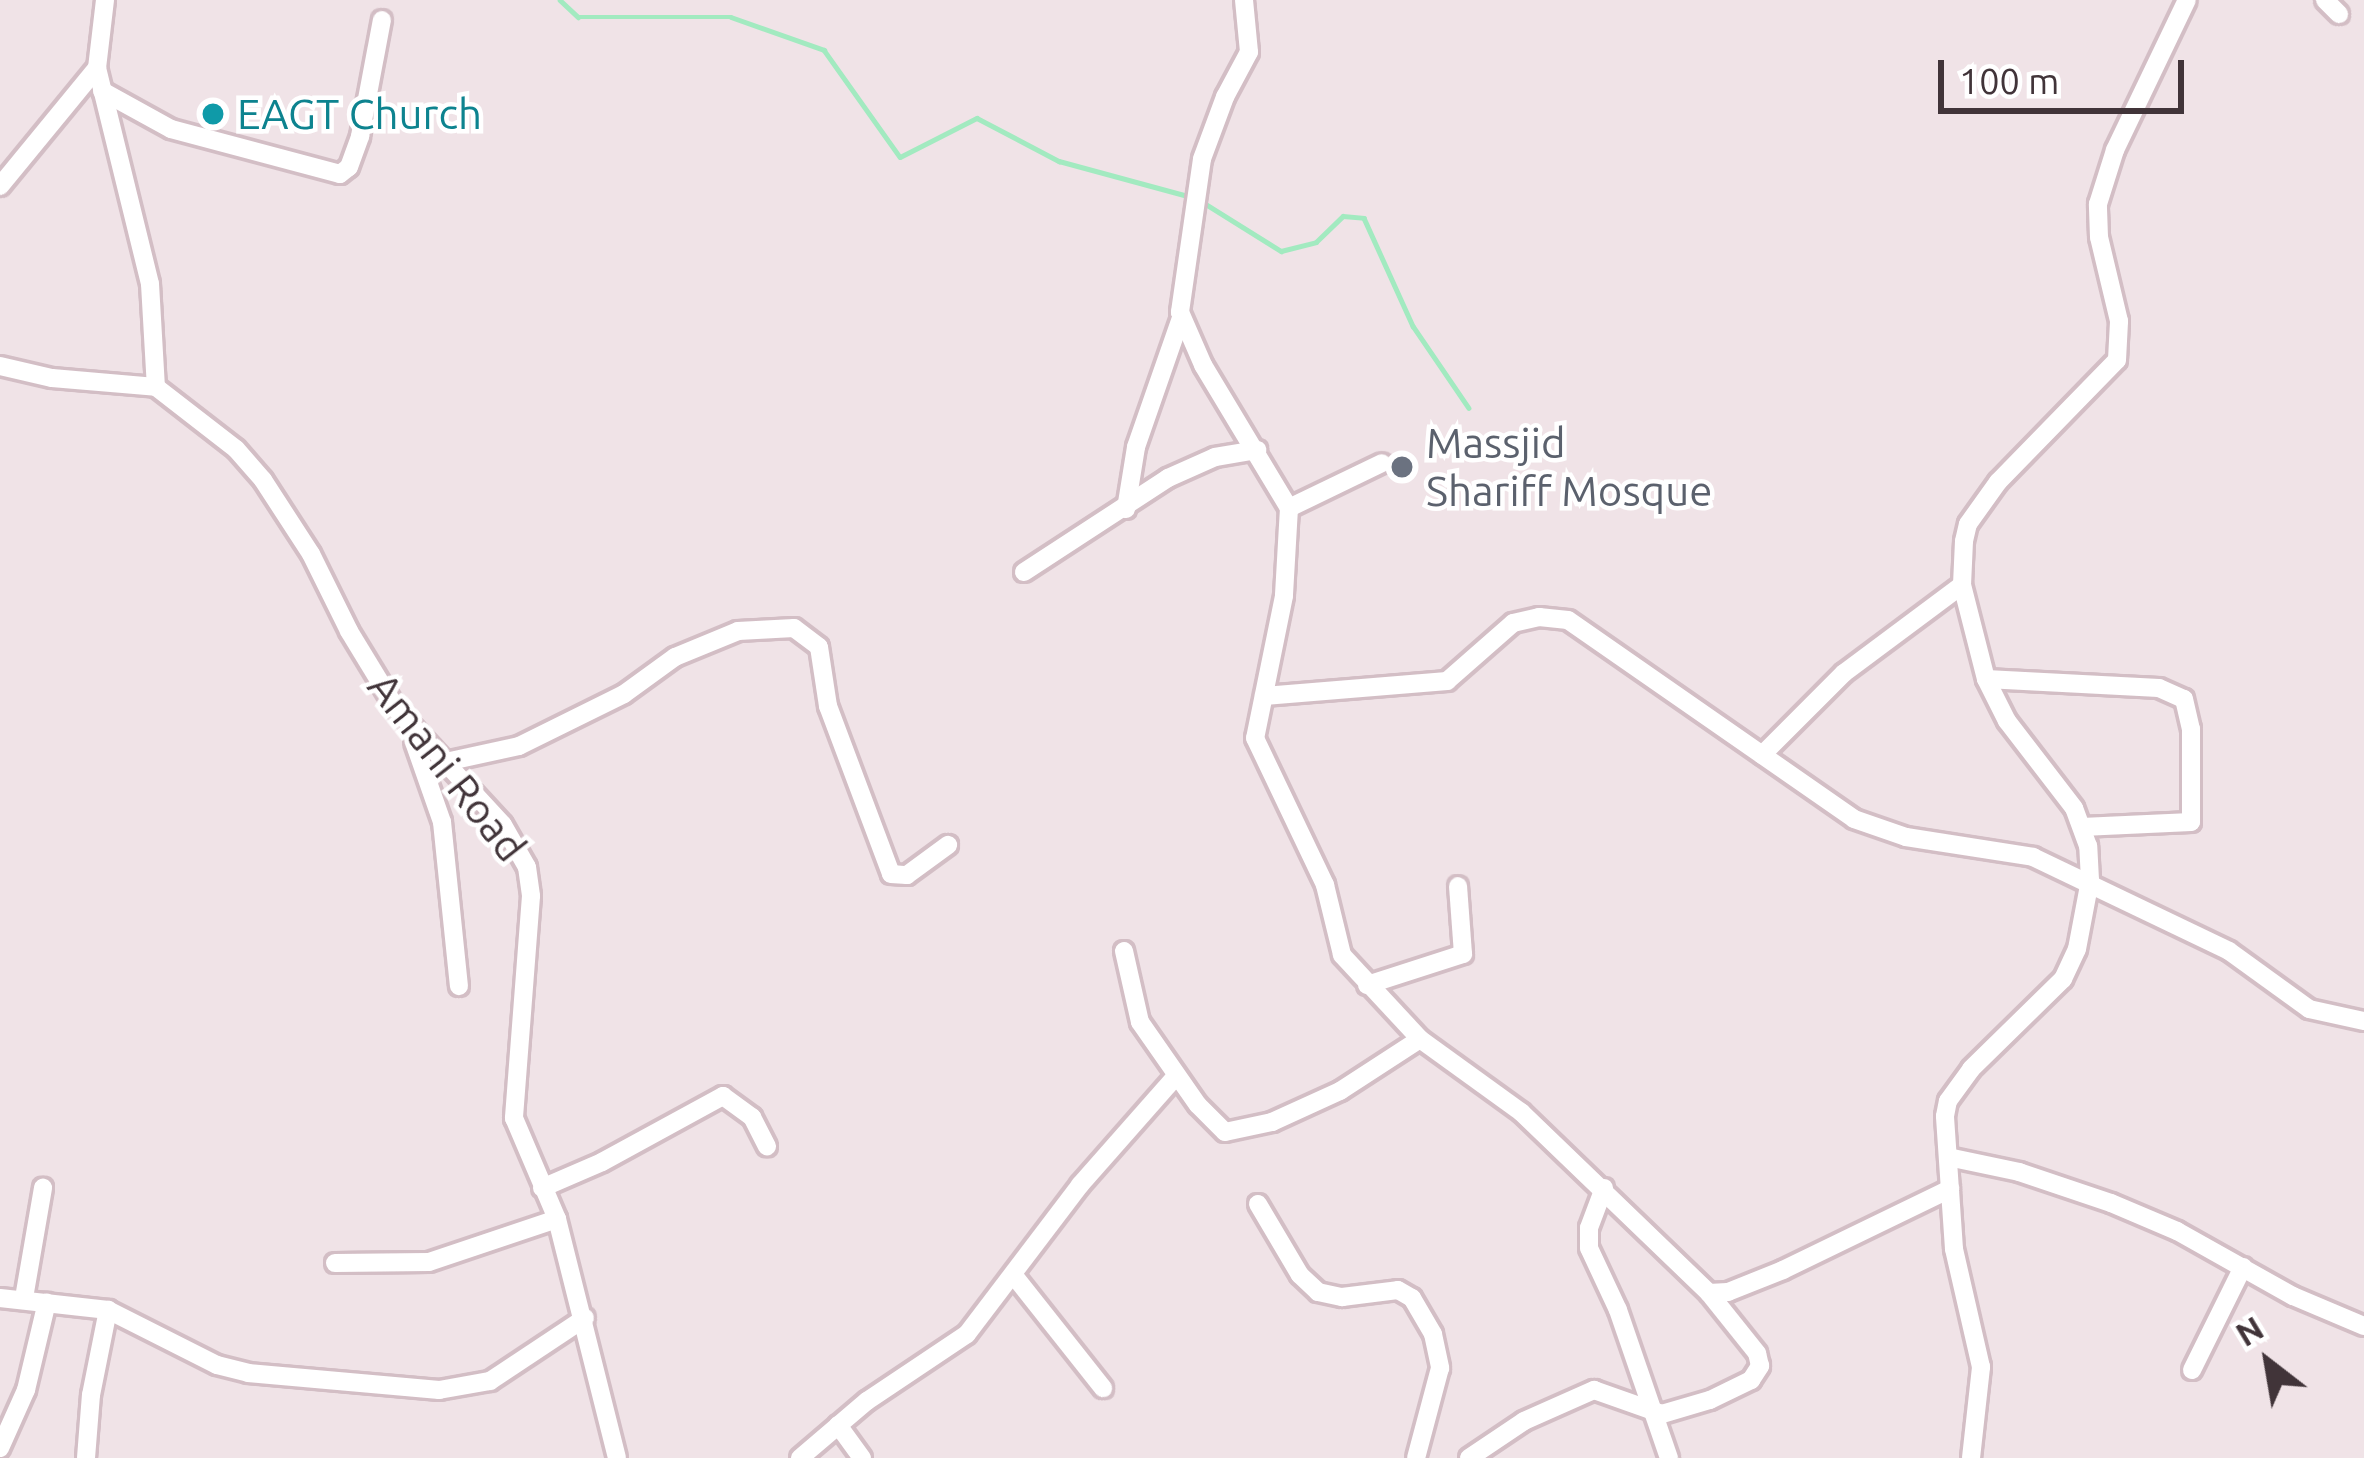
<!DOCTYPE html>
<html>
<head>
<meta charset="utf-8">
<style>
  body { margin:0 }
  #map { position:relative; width:2364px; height:1458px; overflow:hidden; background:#f0e3e7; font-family:Ubuntu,sans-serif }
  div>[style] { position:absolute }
  .stream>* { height:4.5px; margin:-2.25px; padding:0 2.25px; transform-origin:2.25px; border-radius:2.25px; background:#a2eac0 }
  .roads { filter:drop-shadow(3px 0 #d3bec5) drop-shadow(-3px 0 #d3bec5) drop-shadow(0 3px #d3bec5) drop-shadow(0 -3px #d3bec5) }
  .minor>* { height:18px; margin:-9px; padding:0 9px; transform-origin:9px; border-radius:9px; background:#fff }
  .dots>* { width:33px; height:33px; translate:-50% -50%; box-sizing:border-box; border:6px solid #fff; border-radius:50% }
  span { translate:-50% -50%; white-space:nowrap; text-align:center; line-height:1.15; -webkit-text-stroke:9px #fff; paint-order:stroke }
  .culture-label { font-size:42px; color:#0d838f }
  .left { translate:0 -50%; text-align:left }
  .worship-label { font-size:42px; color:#5b616d }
  .street-label { font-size:42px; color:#413439 }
  .north { position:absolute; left:2208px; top:1302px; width:120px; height:120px; -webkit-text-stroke:9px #fff; paint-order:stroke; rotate:329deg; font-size:33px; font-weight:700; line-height:48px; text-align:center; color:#413439 }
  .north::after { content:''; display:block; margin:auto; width:42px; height:54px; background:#413439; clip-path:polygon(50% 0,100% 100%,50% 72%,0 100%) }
  .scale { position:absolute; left:1938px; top:60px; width:246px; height:54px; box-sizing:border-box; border:6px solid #413439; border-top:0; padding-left:15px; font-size:36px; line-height:42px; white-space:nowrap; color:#413439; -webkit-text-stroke:9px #fff; paint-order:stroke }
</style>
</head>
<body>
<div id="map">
  <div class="stream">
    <i style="left:560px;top:0;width:25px;rotate:43deg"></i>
    <i style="left:578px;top:17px;width:153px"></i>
    <i style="left:731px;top:17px;width:99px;rotate:19.5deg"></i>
    <i style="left:824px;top:50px;width:131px;rotate:54.6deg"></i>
    <i style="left:900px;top:157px;width:86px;rotate:-26.9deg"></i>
    <i style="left:977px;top:118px;width:93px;rotate:27.7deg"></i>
    <i style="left:1059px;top:161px;width:134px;rotate:15.2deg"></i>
    <i style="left:1204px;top:203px;width:91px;rotate:31.9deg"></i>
    <i style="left:1281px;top:251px;width:36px;rotate:-14deg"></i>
    <i style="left:1316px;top:242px;width:37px;rotate:-44deg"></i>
    <i style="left:1343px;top:216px;width:21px;rotate:5deg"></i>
    <i style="left:1364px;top:218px;width:119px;rotate:65.6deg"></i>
    <i style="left:1413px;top:326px;width:99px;rotate:55.7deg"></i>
  </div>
  <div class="roads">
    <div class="minor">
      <i style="left:105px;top:0;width:68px;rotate:96.7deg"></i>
      <i style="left:97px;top:68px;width:222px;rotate:76.2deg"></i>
      <i style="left:150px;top:284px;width:103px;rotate:86.7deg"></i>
      <i style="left:156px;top:387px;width:101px;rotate:37.8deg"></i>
      <i style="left:236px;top:449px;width:41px;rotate:48.9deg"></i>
      <i style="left:263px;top:480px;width:88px;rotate:57deg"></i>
      <i style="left:311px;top:554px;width:86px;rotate:63.7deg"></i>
      <i style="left:349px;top:631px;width:92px;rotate:58.7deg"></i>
      <i style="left:397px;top:710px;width:156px;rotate:47.3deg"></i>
      <i style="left:503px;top:825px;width:48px;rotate:60.3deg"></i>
      <i style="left:527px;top:867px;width:29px;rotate:82deg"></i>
      <i style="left:531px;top:896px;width:223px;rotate:94.4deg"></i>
      <i style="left:514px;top:1118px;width:110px;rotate:66.9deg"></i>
      <i style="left:557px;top:1219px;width:246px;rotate:75.9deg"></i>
      <i style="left:1244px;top:0;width:52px;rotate:84.5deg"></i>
      <i style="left:1249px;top:52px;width:51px;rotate:118.1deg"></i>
      <i style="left:1225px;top:97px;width:66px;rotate:110.4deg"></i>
      <i style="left:1202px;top:159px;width:155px;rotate:98.2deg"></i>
      <i style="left:1180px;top:312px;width:58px;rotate:66.5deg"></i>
      <i style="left:1203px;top:365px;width:167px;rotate:59deg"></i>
      <i style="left:1289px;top:508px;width:88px;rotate:93.3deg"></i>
      <i style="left:1284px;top:596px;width:145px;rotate:101.5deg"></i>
      <i style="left:1255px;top:738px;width:163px;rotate:64.5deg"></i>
      <i style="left:1325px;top:885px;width:72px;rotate:76.3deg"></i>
      <i style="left:1342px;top:955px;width:115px;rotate:47.1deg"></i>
      <i style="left:1420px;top:1039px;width:125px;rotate:35.9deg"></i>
      <i style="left:1521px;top:1112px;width:261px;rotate:43.9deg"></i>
      <i style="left:1709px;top:1293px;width:19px;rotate:-3deg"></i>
      <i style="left:1728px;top:1292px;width:59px;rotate:-21.8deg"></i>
      <i style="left:1783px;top:1270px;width:186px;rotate:-25.9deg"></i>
      <i style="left:2325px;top:0;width:20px;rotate:45deg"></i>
      <i style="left:102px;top:91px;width:79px;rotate:28.8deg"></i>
      <i style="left:171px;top:129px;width:175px;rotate:14.9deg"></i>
      <i style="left:340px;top:174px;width:11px;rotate:-38deg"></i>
      <i style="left:349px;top:167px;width:33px;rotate:-70deg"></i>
      <i style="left:360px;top:136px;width:118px;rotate:-79.3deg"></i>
      <i style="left:0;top:186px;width:153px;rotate:-50.6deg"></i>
      <i style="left:0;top:366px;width:53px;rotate:13deg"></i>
      <i style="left:52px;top:378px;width:104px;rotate:4.9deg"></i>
      <i style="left:1289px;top:508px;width:103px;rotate:-25.8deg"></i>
      <i style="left:1126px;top:509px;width:63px;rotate:-80.8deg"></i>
      <i style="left:1136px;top:447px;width:137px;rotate:-70.8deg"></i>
      <i style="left:1024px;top:572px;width:172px;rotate:-33.1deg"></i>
      <i style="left:1168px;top:478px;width:51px;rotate:-24.1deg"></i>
      <i style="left:1215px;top:457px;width:43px;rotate:-9.5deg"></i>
      <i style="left:1986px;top:679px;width:173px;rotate:3deg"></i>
      <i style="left:2159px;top:688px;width:27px;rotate:24deg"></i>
      <i style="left:2184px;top:699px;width:31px;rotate:77deg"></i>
      <i style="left:2191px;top:729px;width:93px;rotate:90deg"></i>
      <i style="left:2191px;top:822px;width:109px;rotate:177.4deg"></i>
      <i style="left:1264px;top:696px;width:184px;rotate:-4.7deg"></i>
      <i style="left:1447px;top:681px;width:88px;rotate:-41.3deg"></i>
      <i style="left:1513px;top:623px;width:27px;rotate:-13deg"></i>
      <i style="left:1539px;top:617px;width:29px;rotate:6deg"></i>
      <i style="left:1568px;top:620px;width:348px;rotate:34.8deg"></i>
      <i style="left:1854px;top:819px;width:55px;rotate:19.1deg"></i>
      <i style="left:1906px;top:837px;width:129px;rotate:8.9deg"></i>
      <i style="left:2033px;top:857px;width:217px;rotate:25.6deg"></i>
      <i style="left:2229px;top:951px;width:99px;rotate:35.9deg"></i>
      <i style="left:2309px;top:1009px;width:56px;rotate:12.3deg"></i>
      <i style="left:414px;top:742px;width:85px;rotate:70.7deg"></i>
      <i style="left:442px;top:822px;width:165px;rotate:84.1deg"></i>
      <i style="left:1762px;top:755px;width:116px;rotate:-45deg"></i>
      <i style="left:1844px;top:673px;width:147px;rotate:-36.7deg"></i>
      <i style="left:441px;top:763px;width:80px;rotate:-12.3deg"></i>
      <i style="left:519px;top:746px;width:117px;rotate:-26.3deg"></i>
      <i style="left:624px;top:694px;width:63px;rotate:-36deg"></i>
      <i style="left:675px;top:657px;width:68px;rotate:-22.4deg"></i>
      <i style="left:738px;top:631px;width:56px;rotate:-3.1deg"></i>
      <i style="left:794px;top:628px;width:31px;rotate:37deg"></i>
      <i style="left:819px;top:647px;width:60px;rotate:81.3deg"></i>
      <i style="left:828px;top:706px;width:179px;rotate:69.4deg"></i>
      <i style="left:891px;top:874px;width:16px;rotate:4deg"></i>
      <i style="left:907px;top:875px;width:51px;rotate:-36.2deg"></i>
      <i style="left:1124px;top:951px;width:73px;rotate:77.3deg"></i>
      <i style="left:1140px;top:1022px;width:101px;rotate:55.1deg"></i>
      <i style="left:1198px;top:1105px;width:38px;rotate:45deg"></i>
      <i style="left:1225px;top:1132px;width:48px;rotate:-12deg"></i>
      <i style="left:1272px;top:1122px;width:75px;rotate:-24.5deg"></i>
      <i style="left:1340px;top:1091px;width:95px;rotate:-33deg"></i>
      <i style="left:1367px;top:985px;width:101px;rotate:-17.9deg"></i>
      <i style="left:1463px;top:954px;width:68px;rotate:-94.2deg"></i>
      <i style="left:1948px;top:1157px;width:73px;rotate:11.9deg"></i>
      <i style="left:2019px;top:1172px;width:97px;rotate:18.6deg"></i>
      <i style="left:2111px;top:1203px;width:72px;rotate:23deg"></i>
      <i style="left:2177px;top:1231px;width:133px;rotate:29.3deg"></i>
      <i style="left:2293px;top:1296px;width:77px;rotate:22.9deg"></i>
      <i style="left:542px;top:1188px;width:65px;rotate:-23.4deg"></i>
      <i style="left:602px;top:1162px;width:138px;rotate:-28.6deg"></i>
      <i style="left:723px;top:1096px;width:36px;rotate:36deg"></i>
      <i style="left:752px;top:1117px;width:33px;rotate:63deg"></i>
      <i style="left:1604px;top:1188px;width:43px;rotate:110.6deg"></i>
      <i style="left:1589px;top:1228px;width:20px;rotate:90deg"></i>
      <i style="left:1589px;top:1248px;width:68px;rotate:64.9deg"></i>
      <i style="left:1618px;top:1310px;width:157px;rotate:71deg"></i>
      <i style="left:1258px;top:1204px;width:82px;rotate:59.4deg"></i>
      <i style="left:1300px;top:1275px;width:25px;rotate:43deg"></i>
      <i style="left:1318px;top:1292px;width:25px;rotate:12deg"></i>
      <i style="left:1342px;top:1297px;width:56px;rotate:-7.1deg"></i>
      <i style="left:1398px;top:1290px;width:16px;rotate:30deg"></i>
      <i style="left:1412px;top:1298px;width:42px;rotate:59.7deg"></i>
      <i style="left:1433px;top:1334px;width:35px;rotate:78deg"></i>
      <i style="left:1440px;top:1368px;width:93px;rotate:104.9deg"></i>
      <i style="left:335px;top:1263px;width:94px;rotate:-0.6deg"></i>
      <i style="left:429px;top:1262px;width:135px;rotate:-18.6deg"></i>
      <i style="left:1015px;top:1277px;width:142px;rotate:51.6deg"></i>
      <i style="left:0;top:1298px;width:109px;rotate:6.3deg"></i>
      <i style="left:108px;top:1310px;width:122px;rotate:26.8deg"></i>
      <i style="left:217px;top:1365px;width:32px;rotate:14deg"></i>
      <i style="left:248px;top:1373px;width:192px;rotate:5.1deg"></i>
      <i style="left:439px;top:1390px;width:52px;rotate:-10deg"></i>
      <i style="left:490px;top:1381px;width:114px;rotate:-33.6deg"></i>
      <i style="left:24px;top:1298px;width:112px;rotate:-80.2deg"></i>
      <i style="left:2192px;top:1370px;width:115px;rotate:-63.7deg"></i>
      <i style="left:838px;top:1425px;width:41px;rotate:54deg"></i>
      <i style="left:0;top:1448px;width:64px;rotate:-65.9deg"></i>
      <i style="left:26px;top:1390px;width:90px;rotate:-76.6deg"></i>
      <i style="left:86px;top:1458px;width:63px;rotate:-85.5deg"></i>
      <i style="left:91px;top:1395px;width:87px;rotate:-78.7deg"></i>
      <i style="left:800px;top:1458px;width:88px;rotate:-40.4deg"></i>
      <i style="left:867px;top:1401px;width:120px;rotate:-33.8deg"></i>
      <i style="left:967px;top:1334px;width:187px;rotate:-52.8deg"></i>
      <i style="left:1080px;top:1185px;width:145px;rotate:-48.6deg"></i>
      <i style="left:1469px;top:1458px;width:66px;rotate:-33.9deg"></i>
      <i style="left:1524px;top:1421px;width:77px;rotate:-23.9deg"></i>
      <i style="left:1594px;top:1390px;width:72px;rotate:19.4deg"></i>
      <i style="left:1662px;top:1414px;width:50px;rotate:-16.3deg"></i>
      <i style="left:1710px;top:1400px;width:46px;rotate:-26deg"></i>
      <i style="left:1751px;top:1380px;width:17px;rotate:-57deg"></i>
      <i style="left:1760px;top:1366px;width:13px;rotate:-103deg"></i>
      <i style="left:1757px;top:1353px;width:77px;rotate:-128.7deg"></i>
      <i style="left:1971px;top:1458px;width:92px;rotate:-83.7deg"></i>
      <i style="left:1981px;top:1367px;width:121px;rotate:-102.9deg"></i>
      <i style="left:1954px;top:1249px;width:133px;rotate:-93.9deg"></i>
      <i style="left:1945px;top:1116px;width:15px;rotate:-79deg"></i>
      <i style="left:1948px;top:1101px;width:39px;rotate:-54deg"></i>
      <i style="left:1971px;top:1069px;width:129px;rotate:-44.4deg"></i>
      <i style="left:2063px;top:979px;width:33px;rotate:-65deg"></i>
      <i style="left:2077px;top:949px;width:70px;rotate:-79.3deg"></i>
      <i style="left:2090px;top:880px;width:34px;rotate:-93deg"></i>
      <i style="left:2088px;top:846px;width:40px;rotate:-110.2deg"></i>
      <i style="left:2074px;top:808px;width:110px;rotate:-127.6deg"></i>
      <i style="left:2007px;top:721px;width:47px;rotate:-116.6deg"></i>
      <i style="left:1986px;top:679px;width:97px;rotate:-104.3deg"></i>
      <i style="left:1962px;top:585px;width:44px;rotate:-87.4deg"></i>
      <i style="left:1964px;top:541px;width:17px;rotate:-77deg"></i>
      <i style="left:1968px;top:524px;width:52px;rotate:-54.5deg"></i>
      <i style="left:1998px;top:482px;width:170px;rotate:-45.7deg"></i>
      <i style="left:2117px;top:360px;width:39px;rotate:-87deg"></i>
      <i style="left:2119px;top:321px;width:86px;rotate:-103.4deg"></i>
      <i style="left:2099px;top:237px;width:33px;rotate:-92deg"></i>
      <i style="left:2098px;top:204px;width:57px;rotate:-72.5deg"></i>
      <i style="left:2115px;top:150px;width:166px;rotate:-64.4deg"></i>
    </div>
  </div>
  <div class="dots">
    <i style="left:213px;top:114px;background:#0f9aa8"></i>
    <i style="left:1402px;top:467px;background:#6b7280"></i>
  </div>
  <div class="culture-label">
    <span class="left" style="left:237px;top:114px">EAGT Church</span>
  </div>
  <div class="worship-label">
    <span class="left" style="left:1426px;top:467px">Massjid<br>Shariff Mosque</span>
  </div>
  <div class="street-label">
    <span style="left:447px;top:767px;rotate:52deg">Amani Road</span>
  </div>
  <div class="north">N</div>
  <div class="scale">100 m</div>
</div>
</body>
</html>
